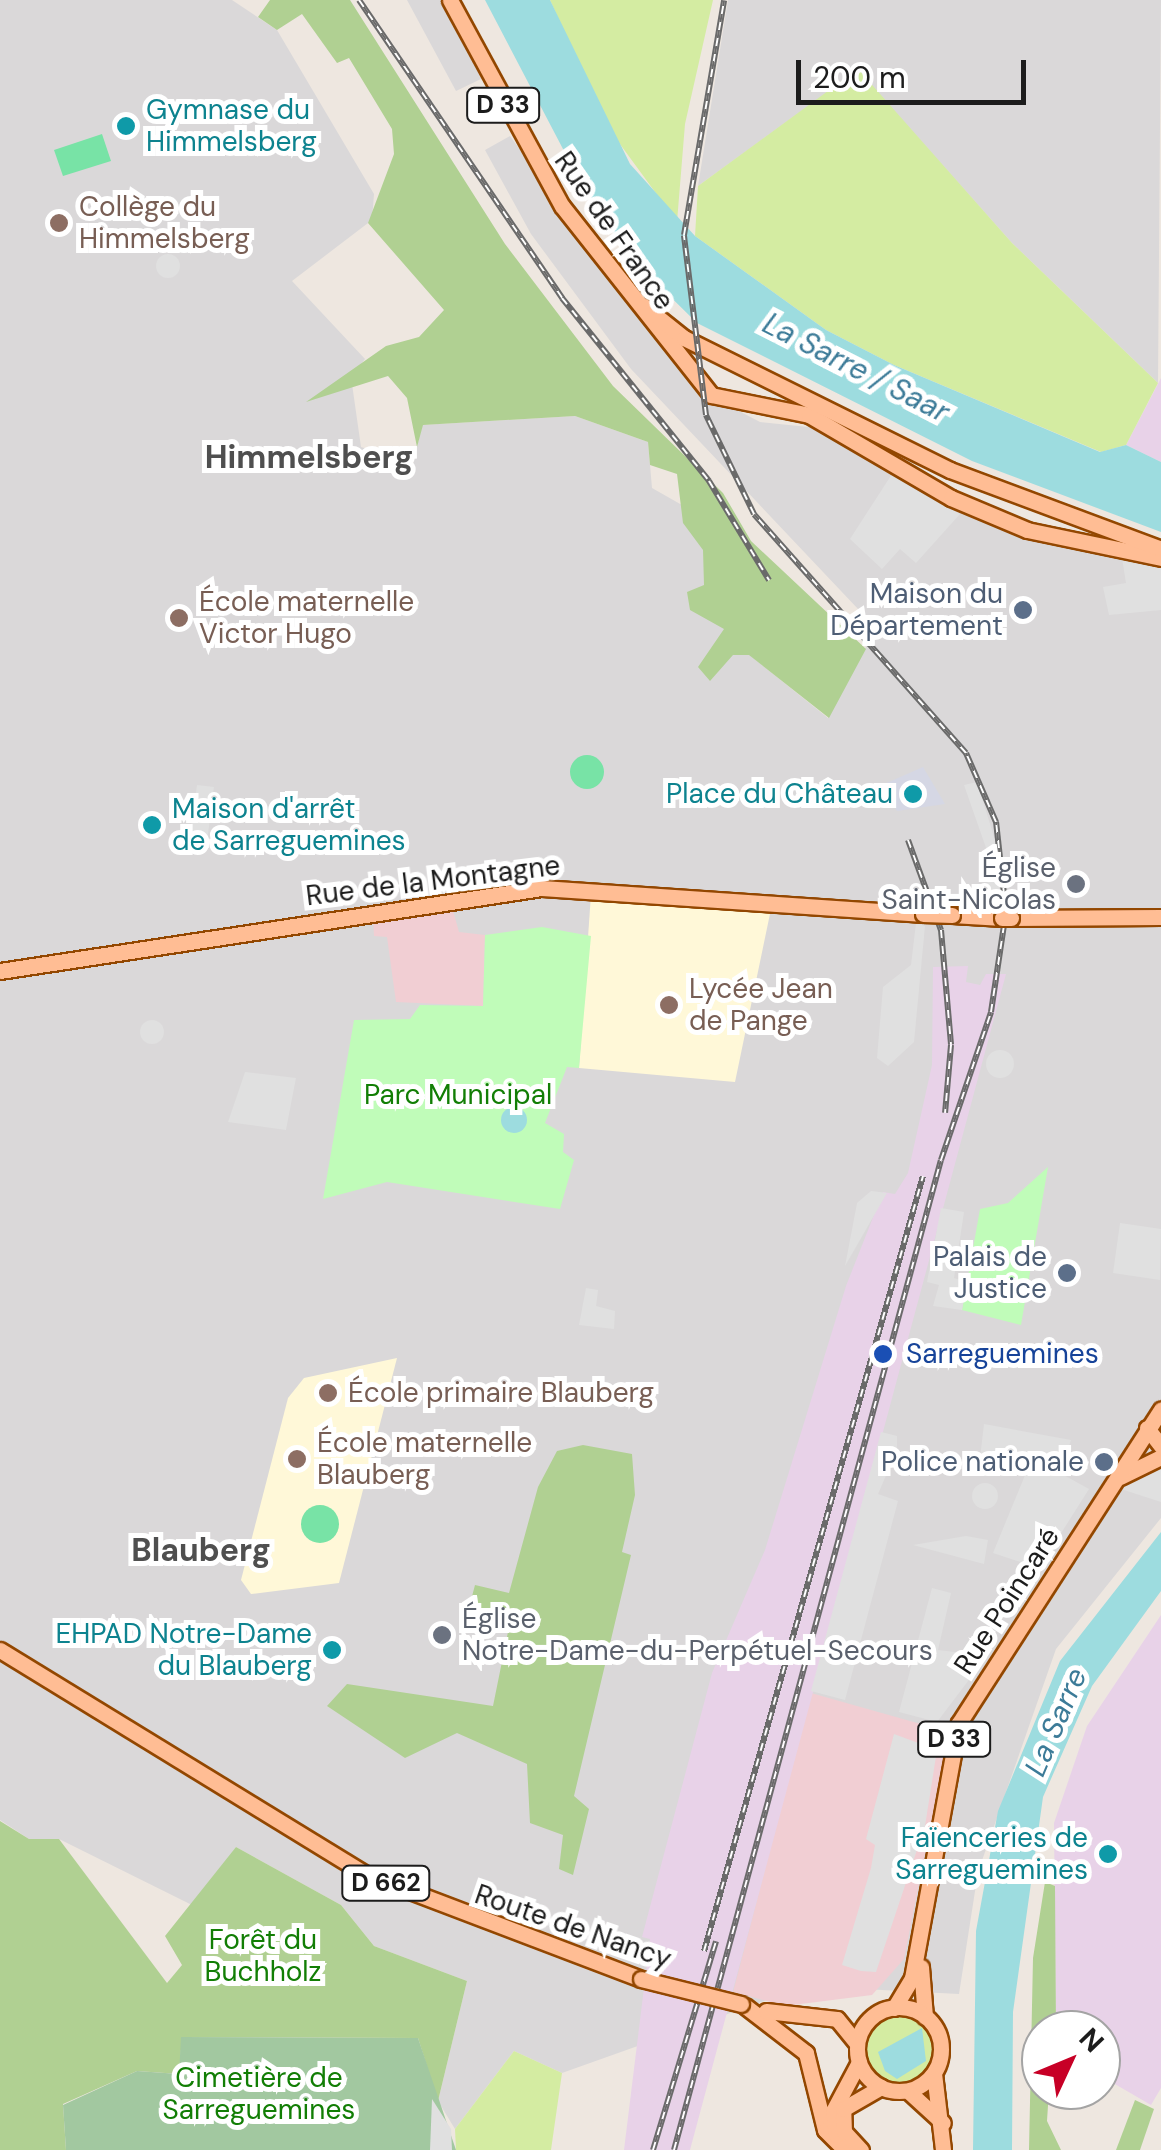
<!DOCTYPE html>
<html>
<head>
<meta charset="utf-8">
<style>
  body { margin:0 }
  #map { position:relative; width:1161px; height:2150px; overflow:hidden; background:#eee7e0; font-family:"DM Sans",sans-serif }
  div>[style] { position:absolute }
  .residential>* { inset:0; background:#dad8d9 }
  .commercial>* { inset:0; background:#f1ced3 }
  .industrial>* { inset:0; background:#e8d2e8 }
  .education>* { inset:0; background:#fff8d8 }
  .grass>* { inset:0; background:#d4eca2 }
  .round { border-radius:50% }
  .forest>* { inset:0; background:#b0d092 }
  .cemetery>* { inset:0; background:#a2c8a0 }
  .park>* { inset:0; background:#c0fcb9 }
  .pitch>* { inset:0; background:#78e3a6 }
  .parking>* { inset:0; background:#e0e0e0 }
  .plaza>* { inset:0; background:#d5d7e4 }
  .water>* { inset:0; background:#9ddcdf }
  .roads { filter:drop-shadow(2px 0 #934700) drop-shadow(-2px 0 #934700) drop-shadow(0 2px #934700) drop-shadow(0 -2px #934700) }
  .major>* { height:15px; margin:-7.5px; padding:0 7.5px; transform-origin:7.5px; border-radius:7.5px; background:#ffbd94 }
  .major>.ring { margin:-7.5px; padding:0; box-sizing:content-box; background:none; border:15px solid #ffbd94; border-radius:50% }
  .rail>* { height:6px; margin-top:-3px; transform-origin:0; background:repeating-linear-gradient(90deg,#fff 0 8px,#6a6a6a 0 16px); box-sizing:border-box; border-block:2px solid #6a6a6a }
  .bridges { filter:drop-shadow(2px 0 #934700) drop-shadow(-2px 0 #934700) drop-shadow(0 2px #934700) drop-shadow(0 -2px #934700) }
  .major-bridge>* { height:15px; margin:-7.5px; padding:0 7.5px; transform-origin:7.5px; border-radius:7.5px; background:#ffbd94 }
  .dots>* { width:28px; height:28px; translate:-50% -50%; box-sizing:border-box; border:5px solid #fff; border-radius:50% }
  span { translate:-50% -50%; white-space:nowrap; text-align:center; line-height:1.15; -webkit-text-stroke:10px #fff; paint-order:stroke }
  .shield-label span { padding:2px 8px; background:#fff; border:2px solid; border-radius:8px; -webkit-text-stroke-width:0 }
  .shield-label { font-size:25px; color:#1c1c1c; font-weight:700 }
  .culture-label { font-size:28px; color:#0d838f }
  .left { translate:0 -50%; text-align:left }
  .right { translate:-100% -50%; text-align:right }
  .education-label { font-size:28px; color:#785e54 }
  .street-label { font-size:28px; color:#1c1c1c }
  .service-label { font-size:28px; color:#4e5e75 }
  .worship-label { font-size:28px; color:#5b616d }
  .park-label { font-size:28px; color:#127e05 }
  .transit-label { font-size:28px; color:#164399 }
  .water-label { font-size:30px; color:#3c7b98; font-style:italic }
  .quarter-label { font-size:32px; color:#4f4f4f; font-weight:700 }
  .north { position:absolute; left:1021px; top:2010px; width:100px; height:100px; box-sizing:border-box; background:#fff; border:2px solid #a4a4a4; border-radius:50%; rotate:46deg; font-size:28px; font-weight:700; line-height:40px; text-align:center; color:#1c1c1c }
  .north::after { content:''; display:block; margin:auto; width:35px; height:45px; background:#c70026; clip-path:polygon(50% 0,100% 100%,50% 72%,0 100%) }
  .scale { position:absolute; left:796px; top:60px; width:230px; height:45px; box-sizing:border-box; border:5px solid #1c1c1c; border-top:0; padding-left:12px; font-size:30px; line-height:35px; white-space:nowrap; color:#1c1c1c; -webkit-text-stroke:8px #fff; paint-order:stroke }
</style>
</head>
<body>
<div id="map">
  <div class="residential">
    <i style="clip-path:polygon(0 0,232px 0,277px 30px,374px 194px,372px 220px,292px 281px,365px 359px,351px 377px,361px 447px,413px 464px,422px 425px,575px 416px,648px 442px,652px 488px,689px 509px,736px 644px,828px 718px,876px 628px,631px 369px,531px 234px,485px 150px,510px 136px,693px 387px,760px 422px,818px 428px,1025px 534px,1161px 568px,1161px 1518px,1056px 1649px,978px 1872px,959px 1994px,806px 1986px,562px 2073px,514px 2051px,455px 2129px,438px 2101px,467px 1981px,374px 1946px,341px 1905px,236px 1847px,196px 1907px,59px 1839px,29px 1839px,0 1820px)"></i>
    <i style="clip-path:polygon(407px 0,446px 0,481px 79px,456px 91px)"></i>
    <i style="clip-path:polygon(728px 0,1161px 0,1158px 383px,1012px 243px,858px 70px,698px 186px)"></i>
  </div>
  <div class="commercial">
    <i style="clip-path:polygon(452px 907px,459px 932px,485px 935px,483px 1006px,396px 1002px,387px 937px,374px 936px,373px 918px)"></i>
    <i style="clip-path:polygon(811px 1693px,949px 1732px,904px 1959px,872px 1995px,785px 2006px,733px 1992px)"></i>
  </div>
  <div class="industrial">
    <i style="clip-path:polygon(1161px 378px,1161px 462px,1126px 445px)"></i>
    <i style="clip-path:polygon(968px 966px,966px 982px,980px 985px,986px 974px,1006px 974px,690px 2150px,624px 2150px,650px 1939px,642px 1937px,712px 1673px,765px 1550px,846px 1286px,883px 1192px,895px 1194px,908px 1173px,932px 1065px,933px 967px)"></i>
    <i style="clip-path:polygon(1161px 1615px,1161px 2088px,1151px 2105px,1101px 2076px,1101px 2030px,1056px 2030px,1054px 1823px,1087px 1726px)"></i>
  </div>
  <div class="education">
    <i style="clip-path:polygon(591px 894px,771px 909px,735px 1082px,579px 1068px)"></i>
    <i style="clip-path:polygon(397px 1358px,339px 1583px,251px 1594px,241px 1580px,288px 1398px,304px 1378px)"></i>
  </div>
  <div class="grass">
    <i style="clip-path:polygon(550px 0,713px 0,685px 124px,677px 222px,606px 125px)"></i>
    <i style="clip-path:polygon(858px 69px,1012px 243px,1158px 383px,1126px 445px,1101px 452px,894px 365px,826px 330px,695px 236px,698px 186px)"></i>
    <i class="round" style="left:863px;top:2014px;width:72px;height:72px"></i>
    <i style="clip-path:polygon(514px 2051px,562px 2073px,551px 2150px,456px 2150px,455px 2129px)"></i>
  </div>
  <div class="forest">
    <i style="clip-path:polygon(270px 0,350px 0,505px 244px,613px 386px,723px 493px,751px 541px,866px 649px,829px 718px,749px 655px,733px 655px,710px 681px,698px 667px,724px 629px,690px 610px,687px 592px,704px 585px,703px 550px,683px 523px,677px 474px,650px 465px,648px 442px,575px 416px,423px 425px,417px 447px,407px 398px,388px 376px,306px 402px,386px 346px,419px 337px,444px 310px,368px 223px,394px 154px,392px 129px,349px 58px,337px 63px,302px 14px,277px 30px,258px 17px)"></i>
    <i style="clip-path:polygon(583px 1445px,632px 1454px,635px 1495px,622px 1552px,631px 1555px,574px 1796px,589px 1809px,573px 1875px,559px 1869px,563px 1835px,530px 1823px,527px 1764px,457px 1733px,405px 1758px,327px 1706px,347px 1684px,493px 1706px,509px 1627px,466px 1619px,475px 1585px,509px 1593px,538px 1487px,557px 1451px)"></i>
    <i style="clip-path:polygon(0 1821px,29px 1839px,59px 1839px,167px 1983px,182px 1965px,165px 1936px,236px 1847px,341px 1905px,374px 1946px,467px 1981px,438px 2101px,418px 2038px,182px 2037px,179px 2074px,137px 2071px,63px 2104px,66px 2150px,0 2150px)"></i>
    <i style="clip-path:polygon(1045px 1882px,1055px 1886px,1056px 2030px,1041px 2030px,1041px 2090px,1049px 2090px,1047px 2121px,1061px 2150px,1029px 2150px,1033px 1958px)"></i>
    <i style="clip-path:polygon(1135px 2100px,1154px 2109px,1140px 2150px,1116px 2150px)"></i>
  </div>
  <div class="cemetery">
    <i style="clip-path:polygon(181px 2037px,418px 2038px,456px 2150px,66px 2150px,63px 2105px,137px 2071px,179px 2074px)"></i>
  </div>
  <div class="park">
    <i style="clip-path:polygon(542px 927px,591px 936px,579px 1068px,567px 1067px,545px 1123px,564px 1134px,563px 1152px,574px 1160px,560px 1209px,387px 1182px,323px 1199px,354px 1020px,410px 1019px,420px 1005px,483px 1006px,485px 935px)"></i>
    <i style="clip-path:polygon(1048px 1167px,1021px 1325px,962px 1310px,980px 1209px,1008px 1203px)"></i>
  </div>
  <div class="pitch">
    <i style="clip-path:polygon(102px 134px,111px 161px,63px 176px,54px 150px)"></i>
    <i class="round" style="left:570px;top:755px;width:34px;height:34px"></i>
    <i class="round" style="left:301px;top:1505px;width:38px;height:38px"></i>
  </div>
  <div class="parking">
    <i class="round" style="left:156px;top:254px;width:24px;height:24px"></i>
    <i style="clip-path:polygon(892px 474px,960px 514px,916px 563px,900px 549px,882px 569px,850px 539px)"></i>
    <i style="clip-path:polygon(1122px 558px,1161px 567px,1161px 610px,1109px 615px,1103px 587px,1126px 583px)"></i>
    <i style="clip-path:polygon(977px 782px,995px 840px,1001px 912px,983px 910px,991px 862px,964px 785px)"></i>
    <i style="clip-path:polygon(197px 785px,214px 787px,207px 842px,189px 839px)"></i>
    <i style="clip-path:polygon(916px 923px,925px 926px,914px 1042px,888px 1066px,877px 1058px,883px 987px,911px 965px)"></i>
    <i class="round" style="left:140px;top:1020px;width:24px;height:24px"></i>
    <i class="round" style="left:986px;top:1050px;width:28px;height:28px"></i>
    <i style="clip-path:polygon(245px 1072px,296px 1078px,286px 1130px,228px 1122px)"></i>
    <i style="clip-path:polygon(871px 1191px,887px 1193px,845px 1266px,857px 1203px)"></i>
    <i style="clip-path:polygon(941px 1208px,964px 1212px,954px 1278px,967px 1282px,962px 1310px,933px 1306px,939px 1285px,927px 1282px)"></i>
    <i style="clip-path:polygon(1120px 1223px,1161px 1229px,1160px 1280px,1113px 1273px)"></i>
    <i style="clip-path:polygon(586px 1288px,598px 1290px,596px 1306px,615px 1311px,614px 1329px,579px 1325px)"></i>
    <i style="clip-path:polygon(984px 1424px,1071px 1440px,1060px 1473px,1089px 1489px,1039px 1568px,993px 1553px,1028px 1468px,980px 1458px)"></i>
    <i style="clip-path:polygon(881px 1432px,897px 1436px,897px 1450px,878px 1494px,898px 1501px,845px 1700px,811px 1691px)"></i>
    <i style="clip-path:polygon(1161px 1467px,1161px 1502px,1121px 1489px,1136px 1477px)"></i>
    <i class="round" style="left:972px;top:1483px;width:26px;height:26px"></i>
    <i style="clip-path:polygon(966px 1536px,988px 1540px,984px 1564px,913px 1545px)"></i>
    <i style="clip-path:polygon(932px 1588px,951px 1593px,938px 1650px,987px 1656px,937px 1722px,899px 1712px)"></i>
    <i style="clip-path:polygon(894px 1734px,937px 1750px,925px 1826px,876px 1972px,861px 1971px,842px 1965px,871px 1868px,875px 1845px,866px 1839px)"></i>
    <i style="clip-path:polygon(432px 2099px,451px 2129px,452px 2150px,430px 2150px)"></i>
  </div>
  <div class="plaza">
    <i style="clip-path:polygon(923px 767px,945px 804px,897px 811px,882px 785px)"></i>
  </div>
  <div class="water">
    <i style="clip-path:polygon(485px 0,550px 0,630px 164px,695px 236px,826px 330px,894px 365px,1100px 452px,1126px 445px,1161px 462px,1161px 532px,972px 461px,697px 323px,631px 258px,585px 191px)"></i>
    <i class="round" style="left:501px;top:1107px;width:26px;height:26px"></i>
    <i style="clip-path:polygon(1161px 1532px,1161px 1591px,1092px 1686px,1043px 1797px,1013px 2012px,1012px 2150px,973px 2150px,976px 1931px,998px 1811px,1060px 1661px)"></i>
    <i style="clip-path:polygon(922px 2028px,926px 2061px,897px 2079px,885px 2071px,878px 2052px)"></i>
  </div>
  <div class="roads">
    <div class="major">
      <i style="left:450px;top:0;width:234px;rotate:61.5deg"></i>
      <i style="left:562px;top:206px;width:241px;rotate:51.7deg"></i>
      <i style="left:711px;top:395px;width:100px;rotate:11.5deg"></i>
      <i style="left:809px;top:415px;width:164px;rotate:30.3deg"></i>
      <i style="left:951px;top:498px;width:82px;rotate:22.8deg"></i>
      <i style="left:1027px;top:530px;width:137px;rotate:11.8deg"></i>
      <i style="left:644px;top:306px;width:51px;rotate:38.7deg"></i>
      <i style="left:684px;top:338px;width:297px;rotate:26.4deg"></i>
      <i style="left:950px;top:470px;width:223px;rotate:20.5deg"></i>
      <i style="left:952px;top:915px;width:50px;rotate:3.4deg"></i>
      <i style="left:1011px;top:918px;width:150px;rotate:-0.4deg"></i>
      <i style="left:0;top:971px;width:548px;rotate:-8.71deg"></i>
      <i style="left:542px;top:888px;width:382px;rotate:3.9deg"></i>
      <i style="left:1147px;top:1428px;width:23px;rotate:52deg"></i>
      <i style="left:1120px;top:1477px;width:46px;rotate:-26deg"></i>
      <i style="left:0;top:1650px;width:428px;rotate:31.5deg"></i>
      <i style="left:365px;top:1874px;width:295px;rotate:20.8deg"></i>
      <i style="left:921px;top:1967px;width:50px;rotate:85.4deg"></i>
      <i style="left:745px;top:2006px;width:77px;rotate:37.6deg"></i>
      <i style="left:806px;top:2053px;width:79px;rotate:76.1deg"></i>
      <i style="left:825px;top:2130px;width:28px;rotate:45deg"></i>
      <i class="ring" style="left:857px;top:2007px;width:69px;height:69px"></i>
      <i style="left:894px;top:2008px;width:35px;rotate:-59deg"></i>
      <i style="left:912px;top:1978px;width:259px;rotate:-79.6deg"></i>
      <i style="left:959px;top:1723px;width:373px;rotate:-57.2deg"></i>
      <i style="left:766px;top:2011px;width:71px;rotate:6.4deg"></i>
      <i style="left:837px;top:2019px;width:32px;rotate:51deg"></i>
      <i style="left:934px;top:2073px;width:78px;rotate:83.3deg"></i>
      <i style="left:908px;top:2091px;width:47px;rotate:42.4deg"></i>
      <i style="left:836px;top:2135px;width:24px;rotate:-97deg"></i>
      <i style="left:833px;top:2111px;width:55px;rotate:-62deg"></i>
      <i style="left:861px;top:2150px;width:25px;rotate:-133deg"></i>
      <i style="left:844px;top:2132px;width:23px;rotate:-92deg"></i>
      <i style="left:843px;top:2109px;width:44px;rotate:-30.1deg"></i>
    </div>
  </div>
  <div class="rail">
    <i style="left:359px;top:0;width:361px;rotate:55.7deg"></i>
    <i style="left:562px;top:298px;width:235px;rotate:51.2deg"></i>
    <i style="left:709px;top:481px;width:116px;rotate:58.8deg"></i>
    <i style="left:908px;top:840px;width:96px;rotate:69.9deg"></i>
    <i style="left:941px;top:930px;width:115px;rotate:85deg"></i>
    <i style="left:951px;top:1045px;width:68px;rotate:95deg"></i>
    <i style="left:704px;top:1951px;width:805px;rotate:-74.22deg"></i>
    <i style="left:653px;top:2150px;width:218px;rotate:-73.2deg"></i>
    <i style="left:674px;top:2150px;width:1025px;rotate:-74.91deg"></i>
    <i style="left:941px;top:1160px;width:156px;rotate:-71.3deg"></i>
    <i style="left:991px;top:1012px;width:101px;rotate:-81.5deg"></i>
    <i style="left:1006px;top:912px;width:91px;rotate:-96.3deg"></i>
    <i style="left:996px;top:822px;width:75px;rotate:-113.5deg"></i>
    <i style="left:966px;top:753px;width:319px;rotate:-131.6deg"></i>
    <i style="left:754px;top:514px;width:110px;rotate:-115.9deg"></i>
    <i style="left:706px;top:415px;width:181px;rotate:-97deg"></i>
    <i style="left:684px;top:235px;width:238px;rotate:-80.3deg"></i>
  </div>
  <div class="bridges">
    <div class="major-bridge">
      <i style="left:923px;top:914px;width:29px;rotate:2deg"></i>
      <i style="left:1002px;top:918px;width:9px"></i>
      <i style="left:641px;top:1979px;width:103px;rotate:14deg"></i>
    </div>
  </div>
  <div class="dots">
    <i style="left:126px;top:126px;background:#0f9aa8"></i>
    <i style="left:59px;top:223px;background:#8d6e63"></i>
    <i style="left:1023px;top:610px;background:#5c6f8a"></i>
    <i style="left:179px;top:618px;background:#8d6e63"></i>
    <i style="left:913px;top:794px;background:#0f9aa8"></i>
    <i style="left:152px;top:825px;background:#0f9aa8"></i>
    <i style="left:1076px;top:884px;background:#6b7280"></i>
    <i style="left:669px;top:1005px;background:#8d6e63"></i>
    <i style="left:1067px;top:1273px;background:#5c6f8a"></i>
    <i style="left:883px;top:1354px;background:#1a4fb4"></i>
    <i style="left:328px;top:1393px;background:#8d6e63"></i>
    <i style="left:297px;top:1459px;background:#8d6e63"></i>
    <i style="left:1104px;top:1462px;background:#5c6f8a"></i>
    <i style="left:442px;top:1635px;background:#6b7280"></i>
    <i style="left:332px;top:1650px;background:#0f9aa8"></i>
    <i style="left:1108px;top:1854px;background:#0f9aa8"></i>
  </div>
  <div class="shield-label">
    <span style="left:503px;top:105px">D 33</span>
    <span style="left:954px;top:1739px">D 33</span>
    <span style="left:386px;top:1883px">D 662</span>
  </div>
  <div class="culture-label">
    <span class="left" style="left:146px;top:126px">Gymnase du<br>Himmelsberg</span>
    <span class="right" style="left:893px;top:794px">Place du Château</span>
    <span class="left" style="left:172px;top:825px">Maison d'arrêt<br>de Sarreguemines</span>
    <span class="right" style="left:312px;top:1650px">EHPAD Notre-Dame<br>du Blauberg</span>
    <span class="right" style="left:1088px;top:1854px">Faïenceries de<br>Sarreguemines</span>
  </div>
  <div class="education-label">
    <span class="left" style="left:79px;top:223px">Collège du<br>Himmelsberg</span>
    <span class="left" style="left:199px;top:618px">École maternelle<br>Victor Hugo</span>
    <span class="left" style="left:689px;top:1005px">Lycée Jean<br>de Pange</span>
    <span class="left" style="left:348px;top:1393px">École primaire Blauberg</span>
    <span class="left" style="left:317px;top:1459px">École maternelle<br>Blauberg</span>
  </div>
  <div class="street-label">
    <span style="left:614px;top:231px;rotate:55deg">Rue de France</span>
    <span style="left:433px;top:881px;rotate:-7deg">Rue de la Montagne</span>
    <span style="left:1007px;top:1601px;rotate:-57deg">Rue Poincaré</span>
    <span style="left:573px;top:1927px;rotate:19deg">Route de Nancy</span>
  </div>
  <div class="service-label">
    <span class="right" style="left:1003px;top:610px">Maison du<br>Département</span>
    <span class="right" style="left:1047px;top:1273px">Palais de<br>Justice</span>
    <span class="right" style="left:1084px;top:1462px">Police nationale</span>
  </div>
  <div class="worship-label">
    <span class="right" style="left:1056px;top:884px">Église<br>Saint-Nicolas</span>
    <span class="left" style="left:462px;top:1635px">Église<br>Notre-Dame-du-Perpétuel-Secours</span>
  </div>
  <div class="park-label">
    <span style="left:458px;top:1095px">Parc Municipal</span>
    <span style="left:263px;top:1956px">Forêt du<br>Buchholz</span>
    <span style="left:259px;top:2094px">Cimetière de<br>Sarreguemines</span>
  </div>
  <div class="transit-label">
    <span class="left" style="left:906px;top:1354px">Sarreguemines</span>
  </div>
  <div class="water-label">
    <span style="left:856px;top:368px;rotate:27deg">La Sarre / Saar</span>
    <span style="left:1056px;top:1722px;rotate:-67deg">La Sarre</span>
  </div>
  <div class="quarter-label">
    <span style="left:309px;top:457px">Himmelsberg</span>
    <span style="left:201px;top:1550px">Blauberg</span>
  </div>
  <div class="north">N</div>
  <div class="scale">200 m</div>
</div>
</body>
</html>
